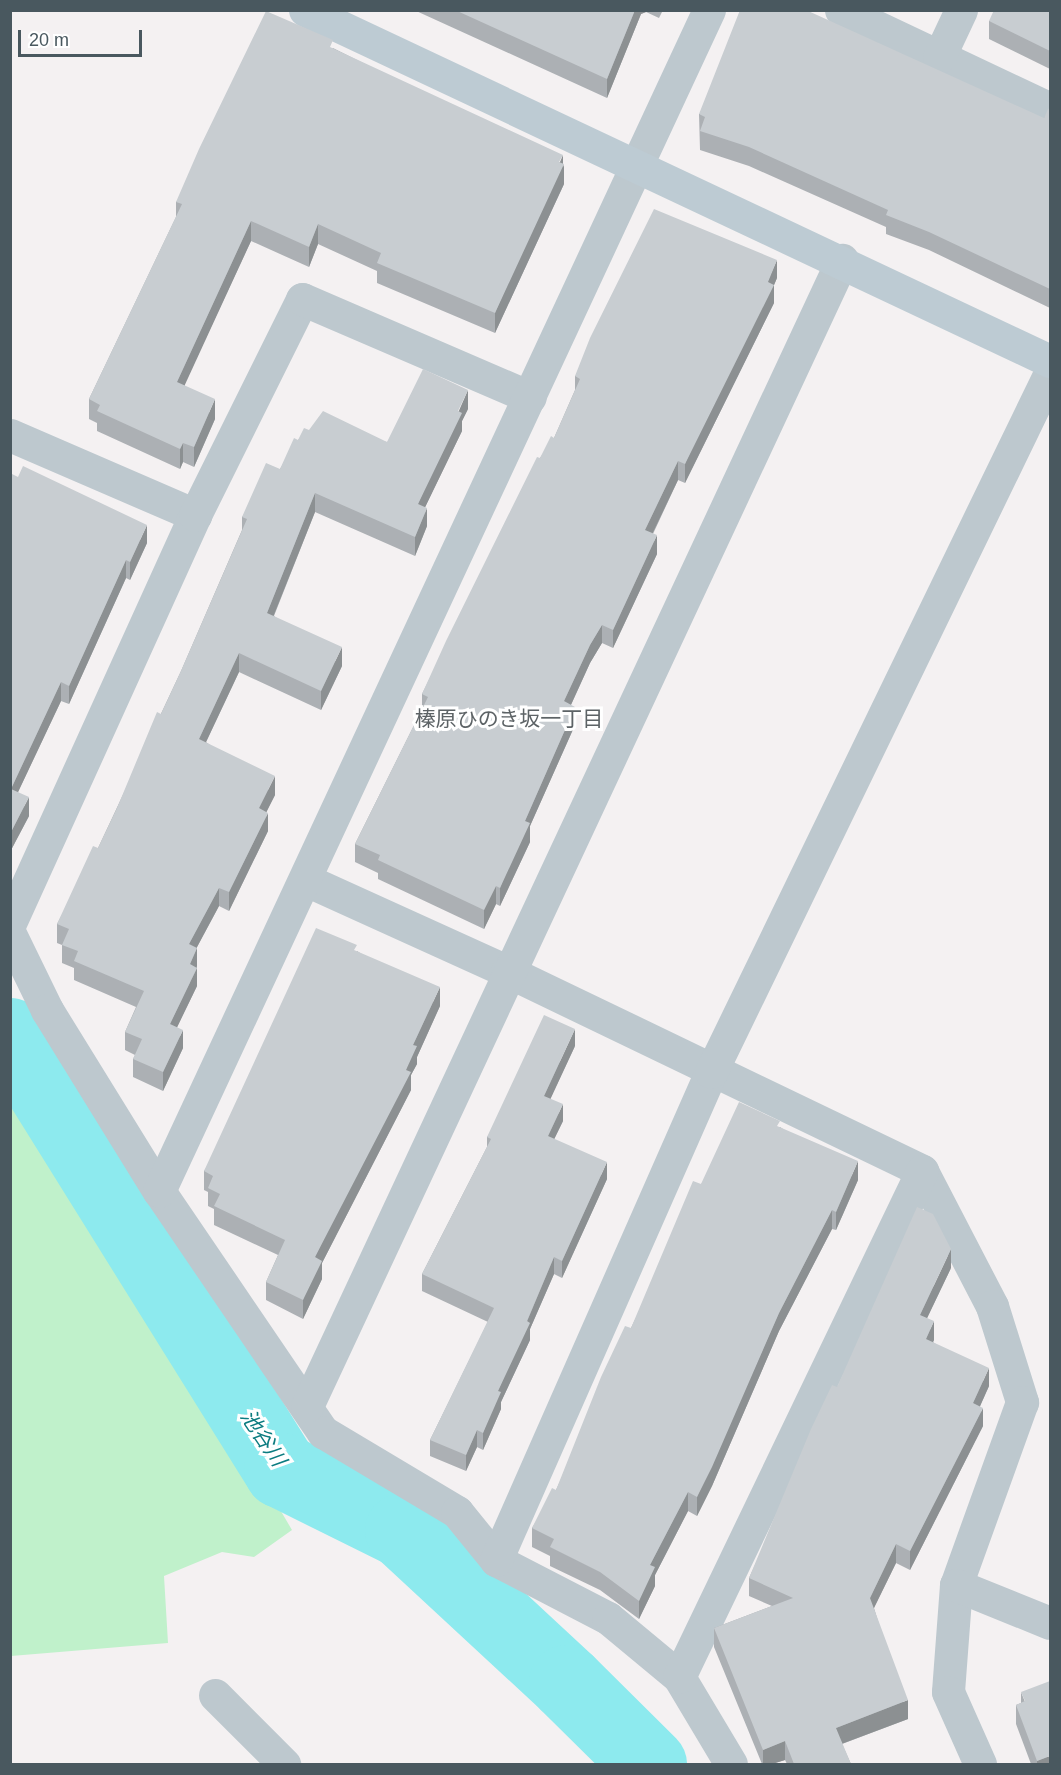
<!DOCTYPE html>
<html>
<head>
<meta charset="utf-8">
<style>
  body { margin:0 }
  #map { position:relative; width:1061px; height:1775px; overflow:hidden; background:#f4f1f2; font-family:Helvetica,"Noto Sans JP",sans-serif }
  div>[style] { position:absolute }
  .green>* { inset:0; background:#c0f1cb }
  .river>* { height:75px; margin:-37.5px; padding:0 37.5px; transform-origin:37.5px; border-radius:37.5px; background:#8deaee }
  .street>* { height:33px; margin:-16.5px; padding:0 16.5px; transform-origin:16.5px; border-radius:16.5px; background:#bdc8ce }
  .secondary>* { height:33px; margin:-16.5px; padding:0 16.5px; transform-origin:16.5px; border-radius:16.5px; background:#bdcbd3 }
  .wall>* { inset:0; background:#acb0b4 }
  .shaded-wall>* { inset:0; background:#8c9092 }
  .building>* { inset:0; background:#c8cdd1 }
  span { translate:-50% -50%; white-space:nowrap; text-align:center; line-height:1.15; -webkit-text-stroke:6px #fff; paint-order:stroke }
  .neighbourhood-label { font-size:21px; color:#5d6366 }
  .water-label { font-size:21px; color:#0c7c80; font-style:italic }
  .frame { position:absolute; inset:0; border:12px solid #49585f; pointer-events:none }
  .scale { position:absolute; left:18px; top:30px; width:124px; height:27px; box-sizing:border-box; border:3px solid #49585f; border-top:0; padding-left:8px; font-size:18px; line-height:21px; white-space:nowrap; color:#49585f; -webkit-text-stroke:4px #fff; paint-order:stroke }
</style>
</head>
<body>
<div id="map">
  <div class="green">
    <i style="clip-path:polygon(11px 1051px,292px 1530px,254px 1557px,222px 1552px,164px 1576px,168px 1643px,11px 1656px)"></i>
  </div>
  <div class="river">
    <i style="left:10px;top:1035px;width:513px;rotate:58.08deg"></i>
    <i style="left:281px;top:1470px;width:135px;rotate:26.4deg"></i>
    <i style="left:402px;top:1530px;width:224px;rotate:42.8deg"></i>
    <i style="left:566px;top:1682px;width:117px;rotate:44.7deg"></i>
  </div>
  <div class="street">
    <i style="left:841px;top:10px;width:231px;rotate:25.3deg"></i>
    <i style="left:939px;top:57px;width:52px;rotate:-64.9deg"></i>
    <i style="left:10px;top:435px;width:202px;rotate:23.4deg"></i>
    <i style="left:306px;top:880px;width:221px;rotate:24.4deg"></i>
    <i style="left:507px;top:971px;width:461px;rotate:25.7deg"></i>
    <i style="left:922px;top:1171px;width:152px;rotate:62.6deg"></i>
    <i style="left:992px;top:1306px;width:101px;rotate:72.6deg"></i>
    <i style="left:1022px;top:1402px;width:195px;rotate:109.8deg"></i>
    <i style="left:956px;top:1585px;width:107px;rotate:94.3deg"></i>
    <i style="left:948px;top:1692px;width:79px;rotate:66deg"></i>
    <i style="left:10px;top:923px;width:448px;rotate:-65.6deg"></i>
    <i style="left:195px;top:515px;width:241px;rotate:-63.6deg"></i>
    <i style="left:302px;top:299px;width:248px;rotate:23.3deg"></i>
    <i style="left:10px;top:934px;width:85px;rotate:64deg"></i>
    <i style="left:47px;top:1010px;width:213px;rotate:58.3deg"></i>
    <i style="left:159px;top:1191px;width:292px;rotate:55.8deg"></i>
    <i style="left:323px;top:1432px;width:156px;rotate:30.8deg"></i>
    <i style="left:457px;top:1512px;width:62px;rotate:50.9deg"></i>
    <i style="left:496px;top:1560px;width:126px;rotate:27.4deg"></i>
    <i style="left:608px;top:1618px;width:92px;rotate:39.7deg"></i>
    <i style="left:679px;top:1677px;width:101px;rotate:59.1deg"></i>
    <i style="left:159px;top:1191px;width:1303px;rotate:-65.03deg"></i>
    <i style="left:307px;top:1406px;width:1265px;rotate:-64.97deg"></i>
    <i style="left:496px;top:1560px;width:533px;rotate:-66.22deg"></i>
    <i style="left:711px;top:1072px;width:777px;rotate:-64.13deg"></i>
    <i style="left:956px;top:1585px;width:101px;rotate:22deg"></i>
    <i style="left:679px;top:1677px;width:561px;rotate:-64.35deg"></i>
    <i style="left:215px;top:1695px;width:98px;rotate:45deg"></i>
  </div>
  <div class="secondary">
    <i style="left:305px;top:10px;width:824px;rotate:25.23deg"></i>
  </div>
  <div class="wall">
    <i style="clip-path:polygon(414px 10px,663px 10px,659px 18px,646px 12px,641px 14px,607px 98px)"></i>
    <i style="clip-path:polygon(1050px 10px,1050px 69px,989px 39px,989px 21px)"></i>
    <i style="clip-path:polygon(333px 48px,563px 164px,564px 184px,495px 333px,377px 283px,377px 271px,318px 244px,309px 267px,251px 241px,184px 385px,215px 419px,194px 467px,183px 462px,180px 469px,97px 431px,97px 423px,89px 419px,89px 399px,176px 217px,176px 202px)"></i>
    <i style="clip-path:polygon(1050px 108px,1050px 308px,929px 250px,886px 234px,886px 227px,749px 166px,700px 150px,699px 114px,1044px 118px)"></i>
    <i style="clip-path:polygon(777px 278px,774px 285px,774px 303px,685px 483px,678px 480px,653px 534px,657px 554px,613px 648px,602px 643px,590px 663px,571px 705px,575px 725px,530px 826px,530px 842px,500px 906px,496px 904px,484px 929px,378px 879px,378px 873px,355px 862px,355px 844px,422px 709px,422px 694px,540px 458px,554px 438px,575px 390px,575px 376px)"></i>
    <i style="clip-path:polygon(468px 409px,462px 421px,462px 431px,425px 507px,427px 526px,415px 556px,315px 512px,274px 616px,342px 666px,321px 710px,239px 672px,206px 742px,275px 795px,266px 812px,268px 831px,229px 911px,219px 906px,197px 947px,197px 986px,177px 1027px,183px 1048px,163px 1091px,133px 1077px,133px 1059px,135px 1055px,125px 1050px,125px 1032px,136px 1007px,74px 980px,74px 968px,62px 963px,62px 945px,57px 943px,57px 924px,98px 848px,181px 671px,242px 530px,242px 517px,280px 469px,298px 440px,309px 430px,387px 442px)"></i>
    <i style="clip-path:polygon(18px 477px,147px 543px,130px 580px,126px 578px,69px 704px,61px 701px,18px 792px,29px 816px,10px 852px)"></i>
    <i style="clip-path:polygon(357px 951px,440px 1006px,417px 1057px,417px 1064px,411px 1075px,411px 1090px,322px 1263px,322px 1279px,303px 1319px,266px 1300px,266px 1282px,278px 1255px,214px 1225px,214px 1209px,208px 1206px,208px 1192px,204px 1190px,204px 1171px)"></i>
    <i style="clip-path:polygon(575px 1046px,550px 1099px,563px 1121px,554px 1139px,607px 1179px,562px 1278px,554px 1274px,530px 1329px,530px 1340px,501px 1402px,501px 1409px,483px 1450px,477px 1447px,466px 1471px,430px 1456px,430px 1440px,488px 1322px,422px 1291px,422px 1274px,487px 1147px,487px 1137px)"></i>
    <i style="clip-path:polygon(780px 1127px,858px 1180px,836px 1230px,832px 1229px,779px 1331px,712px 1486px,697px 1516px,688px 1511px,655px 1575px,655px 1586px,639px 1619px,600px 1590px,550px 1566px,550px 1556px,532px 1547px,532px 1528px,556px 1490px,631px 1328px,701px 1184px)"></i>
    <i style="clip-path:polygon(951px 1268px,927px 1318px,934px 1340px,933px 1342px,989px 1386px,980px 1406px,983px 1426px,910px 1570px,896px 1563px,874px 1608px,908px 1719px,842px 1744px,851px 1764px,787px 1764px,785px 1760px,772px 1764px,762px 1764px,714px 1647px,714px 1628px,772px 1606px,749px 1596px,749px 1578px,837px 1387px)"></i>
    <i style="clip-path:polygon(1021px 1692px,1050px 1764px,1031px 1764px,1016px 1724px,1016px 1705px,1021px 1703px)"></i>
  </div>
  <div class="shaded-wall">
    <i style="clip-path:polygon(635px 10px,646px 10px,646px 12px,641px 14px,607px 98px,607px 79px)"></i>
    <i style="clip-path:polygon(563px 155px,563px 167px,564px 164px,564px 184px,495px 333px,495px 313px)"></i>
    <i style="clip-path:polygon(251px 221px,251px 241px,177px 402px,177px 382px)"></i>
    <i style="clip-path:polygon(318px 224px,318px 244px,309px 267px,309px 247px)"></i>
    <i style="clip-path:polygon(777px 260px,777px 278px,774px 285px,774px 303px,685px 483px,685px 464px)"></i>
    <i style="clip-path:polygon(468px 390px,468px 409px,462px 421px,462px 431px,418px 522px,418px 504px)"></i>
    <i style="clip-path:polygon(215px 399px,215px 419px,194px 467px,194px 447px)"></i>
    <i style="clip-path:polygon(183px 443px,183px 462px,180px 469px,180px 449px)"></i>
    <i style="clip-path:polygon(678px 461px,678px 480px,645px 549px,645px 530px)"></i>
    <i style="clip-path:polygon(315px 493px,315px 512px,267px 632px,267px 613px)"></i>
    <i style="clip-path:polygon(427px 508px,427px 526px,415px 556px,415px 537px)"></i>
    <i style="clip-path:polygon(147px 525px,147px 543px,130px 580px,130px 562px)"></i>
    <i style="clip-path:polygon(657px 535px,657px 554px,613px 648px,613px 630px)"></i>
    <i style="clip-path:polygon(126px 560px,126px 578px,69px 704px,69px 686px)"></i>
    <i style="clip-path:polygon(602px 625px,602px 643px,590px 663px,564px 720px,564px 701px,590px 645px)"></i>
    <i style="clip-path:polygon(342px 647px,342px 666px,321px 710px,321px 691px)"></i>
    <i style="clip-path:polygon(239px 653px,239px 672px,199px 757px,199px 739px)"></i>
    <i style="clip-path:polygon(61px 682px,61px 701px,11px 807px,11px 789px)"></i>
    <i style="clip-path:polygon(575px 707px,575px 725px,530px 826px,530px 842px,500px 906px,500px 888px,525px 821px)"></i>
    <i style="clip-path:polygon(275px 776px,275px 795px,259px 827px,259px 808px)"></i>
    <i style="clip-path:polygon(29px 797px,29px 816px,10px 852px,10px 834px)"></i>
    <i style="clip-path:polygon(268px 813px,268px 831px,229px 911px,229px 892px)"></i>
    <i style="clip-path:polygon(496px 886px,496px 904px,484px 929px,484px 910px)"></i>
    <i style="clip-path:polygon(219px 888px,219px 906px,189px 962px,189px 944px)"></i>
    <i style="clip-path:polygon(197px 948px,197px 966px,190px 983px,190px 964px)"></i>
    <i style="clip-path:polygon(197px 968px,197px 986px,170px 1042px,170px 1024px)"></i>
    <i style="clip-path:polygon(440px 987px,440px 1006px,417px 1057px,417px 1064px,411px 1075px,411px 1090px,322px 1263px,322px 1279px,303px 1319px,303px 1300px,315px 1257px,406px 1070px,413px 1045px)"></i>
    <i style="clip-path:polygon(575px 1029px,575px 1046px,544px 1113px,544px 1096px)"></i>
    <i style="clip-path:polygon(183px 1030px,183px 1048px,163px 1091px,163px 1072px)"></i>
    <i style="clip-path:polygon(563px 1104px,563px 1121px,548px 1152px,548px 1136px)"></i>
    <i style="clip-path:polygon(858px 1161px,858px 1180px,836px 1230px,836px 1212px)"></i>
    <i style="clip-path:polygon(607px 1162px,607px 1179px,562px 1278px,562px 1261px)"></i>
    <i style="clip-path:polygon(832px 1210px,832px 1229px,779px 1331px,712px 1486px,697px 1516px,697px 1497px,779px 1313px)"></i>
    <i style="clip-path:polygon(951px 1249px,951px 1268px,920px 1333px,920px 1315px)"></i>
    <i style="clip-path:polygon(554px 1257px,554px 1274px,530px 1329px,530px 1340px,501px 1402px,501px 1409px,483px 1450px,483px 1433px,498px 1391px)"></i>
    <i style="clip-path:polygon(934px 1321px,934px 1340px,926px 1357px,926px 1339px)"></i>
    <i style="clip-path:polygon(989px 1368px,989px 1386px,973px 1422px,973px 1403px)"></i>
    <i style="clip-path:polygon(983px 1408px,983px 1426px,910px 1570px,910px 1551px)"></i>
    <i style="clip-path:polygon(477px 1430px,477px 1447px,466px 1471px,466px 1455px)"></i>
    <i style="clip-path:polygon(688px 1492px,688px 1511px,655px 1575px,655px 1586px,639px 1619px,639px 1601px,650px 1565px)"></i>
    <i style="clip-path:polygon(896px 1544px,896px 1563px,870px 1616px,870px 1598px)"></i>
    <i style="clip-path:polygon(908px 1700px,908px 1719px,836px 1746px,836px 1728px)"></i>
    <i style="clip-path:polygon(785px 1741px,785px 1760px,772px 1764px,763px 1764px,763px 1750px)"></i>
    <i style="clip-path:polygon(1050px 1756px,1050px 1764px,1037px 1764px,1037px 1761px)"></i>
  </div>
  <div class="building">
    <i style="clip-path:polygon(455px 10px,635px 10px,607px 79px)"></i>
    <i style="clip-path:polygon(740px 10px,806px 10px,1044px 118px,1048px 109px,1050px 108px,1050px 289px,929px 232px,886px 215px,888px 210px,749px 147px,700px 131px,705px 117px,699px 114px)"></i>
    <i style="clip-path:polygon(994px 10px,1050px 10px,1050px 51px,989px 21px)"></i>
    <i style="clip-path:polygon(266px 11px,333px 40px,330px 47px,563px 155px,559px 162px,564px 164px,495px 313px,377px 263px,381px 253px,318px 224px,309px 247px,251px 221px,177px 382px,215px 399px,194px 447px,183px 443px,180px 449px,97px 411px,100px 405px,89px 399px,182px 204px,176px 202px,199px 149px)"></i>
    <i style="clip-path:polygon(654px 209px,777px 260px,768px 282px,774px 285px,685px 464px,678px 461px,645px 530px,657px 535px,613px 630px,602px 625px,590px 645px,564px 701px,575px 707px,525px 821px,530px 823px,500px 888px,496px 886px,484px 910px,378px 860px,380px 855px,355px 844px,428px 697px,422px 694px,446px 641px,537px 457px,540px 458px,551px 436px,554px 438px,580px 379px,575px 376px,590px 338px)"></i>
    <i style="clip-path:polygon(423px 369px,468px 390px,458px 411px,462px 413px,418px 504px,427px 508px,415px 537px,315px 493px,267px 613px,342px 647px,321px 691px,239px 653px,199px 739px,275px 776px,259px 808px,268px 813px,229px 892px,219px 888px,189px 944px,197px 948px,190px 964px,197px 968px,170px 1024px,183px 1030px,163px 1072px,133px 1059px,142px 1039px,125px 1032px,144px 991px,74px 961px,78px 951px,62px 945px,69px 929px,57px 924px,93px 846px,98px 848px,117px 808px,157px 712px,161px 714px,181px 671px,247px 519px,242px 517px,266px 463px,280px 469px,294px 438px,298px 440px,304px 428px,309px 430px,323px 411px,387px 442px)"></i>
    <i style="clip-path:polygon(23px 466px,147px 525px,130px 562px,126px 560px,69px 686px,61px 682px,11px 789px,29px 797px,10px 834px,10px 473px,18px 477px)"></i>
    <i style="clip-path:polygon(316px 928px,357px 945px,354px 950px,440px 987px,413px 1045px,417px 1046px,406px 1070px,411px 1072px,315px 1257px,322px 1261px,303px 1300px,266px 1282px,285px 1240px,214px 1206px,220px 1194px,208px 1188px,213px 1176px,204px 1171px)"></i>
    <i style="clip-path:polygon(544px 1015px,575px 1029px,544px 1096px,563px 1104px,548px 1136px,607px 1162px,562px 1261px,554px 1257px,527px 1321px,530px 1323px,498px 1391px,501px 1392px,483px 1433px,477px 1430px,466px 1455px,430px 1440px,494px 1308px,422px 1274px,491px 1139px,487px 1137px)"></i>
    <i style="clip-path:polygon(739px 1102px,780px 1121px,777px 1126px,858px 1161px,836px 1212px,832px 1210px,779px 1313px,712px 1467px,697px 1497px,688px 1492px,650px 1565px,655px 1567px,639px 1601px,600px 1572px,550px 1547px,554px 1539px,532px 1528px,552px 1488px,556px 1490px,601px 1377px,625px 1326px,631px 1328px,693px 1181px,701px 1184px)"></i>
    <i style="clip-path:polygon(917px 1207px,933px 1214px,951px 1249px,920px 1315px,934px 1321px,926px 1339px,989px 1368px,973px 1403px,983px 1408px,910px 1551px,896px 1544px,870px 1598px,908px 1700px,836px 1728px,851px 1764px,794px 1764px,785px 1741px,763px 1750px,714px 1628px,793px 1598px,749px 1578px,811px 1429px,832px 1385px,837px 1387px)"></i>
    <i style="clip-path:polygon(1050px 1681px,1050px 1756px,1037px 1761px,1016px 1705px,1025px 1701px,1021px 1692px)"></i>
  </div>
  <div class="neighbourhood-label">
    <span style="left:509px;top:719px">榛原ひのき坂一丁目</span>
  </div>
  <div class="water-label">
    <span style="left:263px;top:1438px;rotate:56deg">池谷川</span>
  </div>
  <div class="frame"></div>
  <div class="scale">20 m</div>
</div>
</body>
</html>
